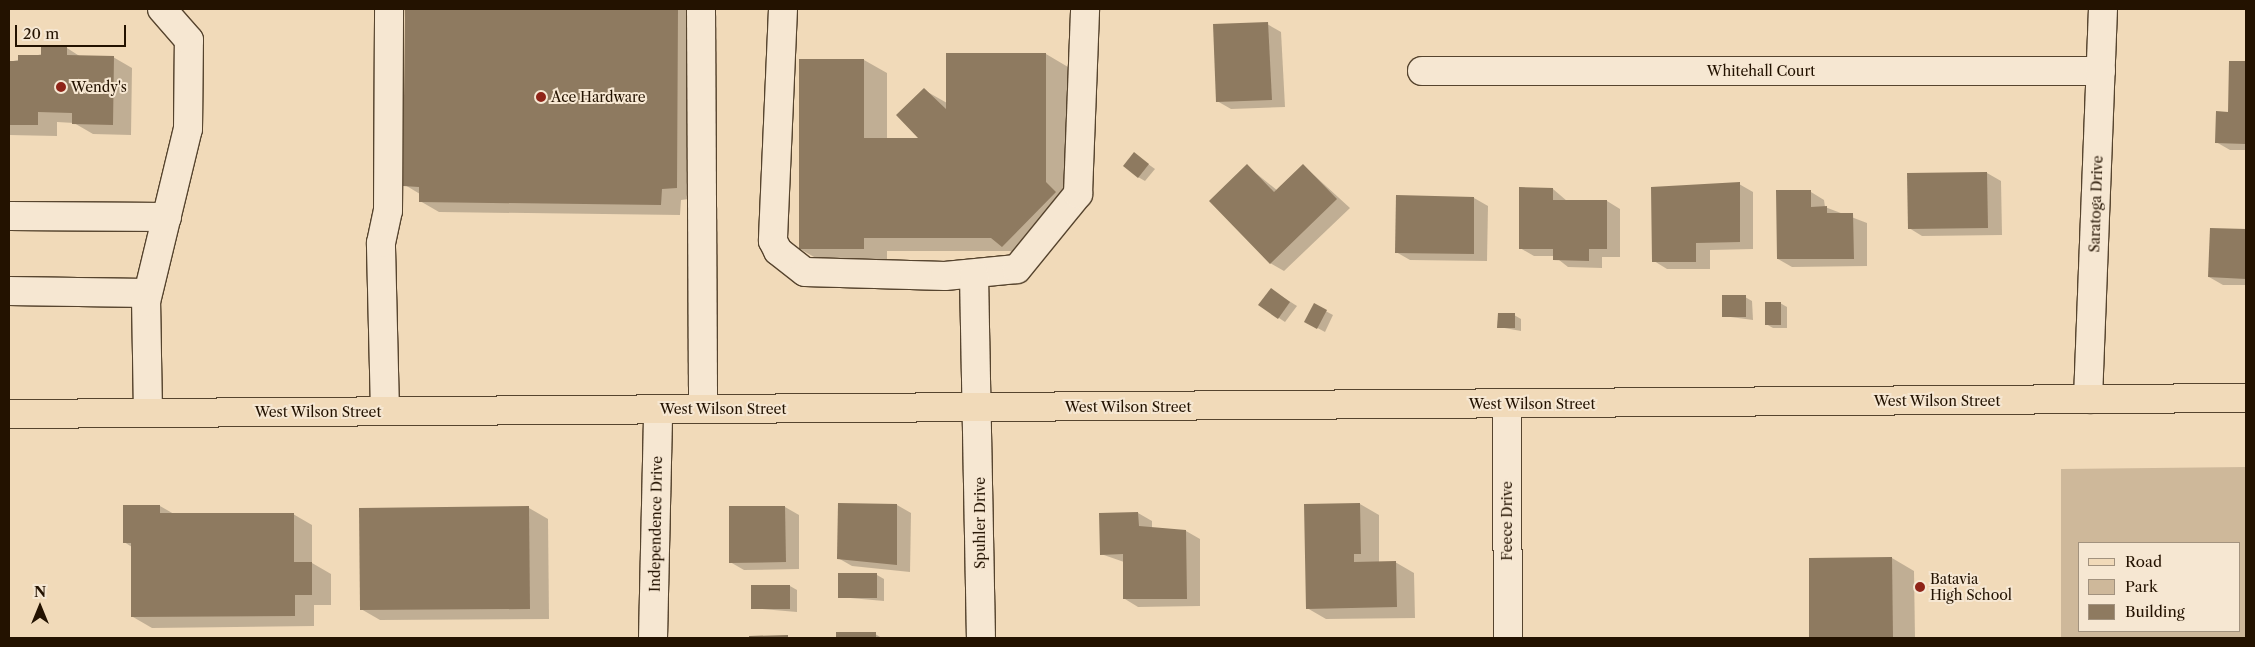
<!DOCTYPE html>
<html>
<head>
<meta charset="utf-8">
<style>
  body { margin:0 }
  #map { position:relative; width:2255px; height:647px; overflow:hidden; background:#f1dab9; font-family:"Libre Caslon Text",serif }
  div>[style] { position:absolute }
  .green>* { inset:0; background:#ceb89a }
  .shadow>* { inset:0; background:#0003 }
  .building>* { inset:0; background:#8e7a60 }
  .roads { filter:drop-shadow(1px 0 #56442e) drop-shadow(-1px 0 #56442e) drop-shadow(0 1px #56442e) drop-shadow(0 -1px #56442e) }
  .minor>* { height:28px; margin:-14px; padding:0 14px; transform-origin:14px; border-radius:14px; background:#f6e7d2 }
  .major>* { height:28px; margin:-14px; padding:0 14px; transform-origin:14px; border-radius:14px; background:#f1dab9 }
  .dots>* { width:14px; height:14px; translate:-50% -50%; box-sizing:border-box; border:2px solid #f6e7d2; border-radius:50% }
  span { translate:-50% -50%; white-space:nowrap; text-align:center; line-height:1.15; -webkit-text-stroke:4px #f6e7d2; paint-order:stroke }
  .street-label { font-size:14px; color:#231200 }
  .poi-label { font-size:14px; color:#231200 }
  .left { translate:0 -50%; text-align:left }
  .frame { position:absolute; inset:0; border:10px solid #231200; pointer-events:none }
  .legend { position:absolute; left:2078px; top:542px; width:162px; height:90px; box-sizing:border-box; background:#f6e7d2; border:1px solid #a2927e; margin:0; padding:6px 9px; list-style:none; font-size:15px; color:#231200 }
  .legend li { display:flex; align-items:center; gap:10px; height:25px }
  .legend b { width:25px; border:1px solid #a2927e }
  .north { position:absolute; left:15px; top:582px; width:50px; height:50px; -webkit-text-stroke:4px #f6e7d2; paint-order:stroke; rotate:0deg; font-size:14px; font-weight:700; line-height:20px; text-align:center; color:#231200 }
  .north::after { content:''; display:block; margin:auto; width:18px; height:22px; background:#231200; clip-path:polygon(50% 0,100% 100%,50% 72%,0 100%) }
  .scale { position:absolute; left:15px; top:25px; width:111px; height:22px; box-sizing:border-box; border:2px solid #231200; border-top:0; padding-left:6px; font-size:15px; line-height:18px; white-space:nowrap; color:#231200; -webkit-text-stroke:4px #f6e7d2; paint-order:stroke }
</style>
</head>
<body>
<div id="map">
  <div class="green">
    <i style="clip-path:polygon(evenodd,2246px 467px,2246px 638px,2061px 638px,2061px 469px,2246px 467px,2079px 543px,2239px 543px,2239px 631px,2079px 631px,2079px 543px)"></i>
  </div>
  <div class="shadow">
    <i style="clip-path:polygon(406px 9px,697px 9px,696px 198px,681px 200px,680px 215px,439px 212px,420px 201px,420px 194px,405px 185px)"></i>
    <i style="clip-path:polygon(1267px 24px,1281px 32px,1285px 107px,1231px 109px,1217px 101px)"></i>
    <i style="clip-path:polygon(67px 48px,81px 57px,113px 57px,132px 68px,131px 135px,93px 134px,74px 123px,57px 122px,57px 136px,9px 135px,9px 62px)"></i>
    <i style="clip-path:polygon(947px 54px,1046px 54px,1068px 67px,1068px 196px,1025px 259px,1010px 251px,887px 251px,887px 262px,823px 262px,800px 249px,800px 60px,864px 60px,887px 73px,887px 139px,921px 139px,924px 90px,947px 103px)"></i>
    <i style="clip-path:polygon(2230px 62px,2246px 63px,2246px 150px,2230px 150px,2216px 142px,2229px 113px)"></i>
    <i style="clip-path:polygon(1134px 154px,1155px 169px,1145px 181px,1138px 177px)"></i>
    <i style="clip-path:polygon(1247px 166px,1278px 191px,1304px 166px,1350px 208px,1284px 271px,1270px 263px)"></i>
    <i style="clip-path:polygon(1987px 173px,2001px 181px,2002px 235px,1922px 236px,1909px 228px)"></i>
    <i style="clip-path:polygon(1739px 184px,1753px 192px,1753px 249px,1710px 250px,1710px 269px,1667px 269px,1654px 261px)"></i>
    <i style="clip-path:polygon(1520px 189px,1553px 189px,1567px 201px,1607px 201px,1620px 209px,1620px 257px,1602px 257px,1602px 268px,1568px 267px,1554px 256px,1534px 256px,1520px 248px)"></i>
    <i style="clip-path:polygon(1811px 192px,1824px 200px,1825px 207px,1867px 223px,1867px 266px,1792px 267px,1778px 259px)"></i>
    <i style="clip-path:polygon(1474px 198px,1488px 206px,1487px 261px,1410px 260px,1396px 252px)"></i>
    <i style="clip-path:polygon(2211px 229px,2246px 230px,2246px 285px,2223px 285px,2209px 277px)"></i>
    <i style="clip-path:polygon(1278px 294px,1297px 306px,1285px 322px,1279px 318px)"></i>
    <i style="clip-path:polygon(1745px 297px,1752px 301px,1753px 320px,1723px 316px)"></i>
    <i style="clip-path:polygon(1780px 303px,1787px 307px,1787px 328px,1773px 328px,1766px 324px)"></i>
    <i style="clip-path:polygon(1314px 305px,1333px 315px,1325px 332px,1312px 325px)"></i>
    <i style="clip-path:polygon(1514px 315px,1521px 319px,1521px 331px,1499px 327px)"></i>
    <i style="clip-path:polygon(839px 504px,897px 505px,911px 513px,910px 572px,852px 566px,838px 558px)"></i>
    <i style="clip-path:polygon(1360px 504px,1379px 515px,1379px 562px,1395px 562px,1414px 573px,1415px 618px,1326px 619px,1307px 608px,1306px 505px)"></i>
    <i style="clip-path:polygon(160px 506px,174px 514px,293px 514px,312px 525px,312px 563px,331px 574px,331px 605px,314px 605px,314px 626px,152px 628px,133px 617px,132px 547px,124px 542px)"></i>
    <i style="clip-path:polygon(785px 507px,799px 515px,799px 569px,744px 570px,730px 562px)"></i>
    <i style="clip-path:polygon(529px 508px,548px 519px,549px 619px,380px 620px,361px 609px)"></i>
    <i style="clip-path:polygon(1138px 513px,1152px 521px,1152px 528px,1186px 531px,1200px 539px,1200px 606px,1138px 607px,1125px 599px,1124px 562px,1101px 554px)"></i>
    <i style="clip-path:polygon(1892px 558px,1914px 571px,1915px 638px,1810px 638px,1810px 559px)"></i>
    <i style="clip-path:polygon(877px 575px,884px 579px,884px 601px,839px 597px)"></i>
    <i style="clip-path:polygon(790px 586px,797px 590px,797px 612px,752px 608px)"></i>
    <i style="clip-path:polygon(837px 634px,875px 634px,882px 638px,837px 638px)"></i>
  </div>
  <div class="building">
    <i style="clip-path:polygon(405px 9px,678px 9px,677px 188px,662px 189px,661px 205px,419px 202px,419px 187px,403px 186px)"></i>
    <i style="clip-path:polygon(1268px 22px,1272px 100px,1216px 102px,1213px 24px)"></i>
    <i style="clip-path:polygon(41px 47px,67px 47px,67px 55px,114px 56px,113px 125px,72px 124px,72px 113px,38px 112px,38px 125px,9px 125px,9px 61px,18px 61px,18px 55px,41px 55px)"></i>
    <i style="clip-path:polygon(946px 53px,1046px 53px,1046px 182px,1056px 192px,1002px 247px,991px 238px,864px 238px,864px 249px,799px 249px,799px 59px,864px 59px,864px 138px,918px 138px,896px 115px,924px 88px,946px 109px)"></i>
    <i style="clip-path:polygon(2229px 61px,2246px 61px,2246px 144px,2215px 143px,2216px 111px,2228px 112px)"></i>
    <i style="clip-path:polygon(1134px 152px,1149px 164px,1138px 178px,1123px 166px)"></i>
    <i style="clip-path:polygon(1247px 164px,1274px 192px,1303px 164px,1337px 199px,1270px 264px,1209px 201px)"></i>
    <i style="clip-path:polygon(1987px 172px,1988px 228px,1908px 229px,1907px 173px)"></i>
    <i style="clip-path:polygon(1740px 182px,1740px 242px,1696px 243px,1696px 262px,1652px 262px,1651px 187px)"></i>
    <i style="clip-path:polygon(1519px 187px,1553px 188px,1553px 200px,1607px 200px,1607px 249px,1589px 249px,1589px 261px,1553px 260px,1553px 249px,1519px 249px)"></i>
    <i style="clip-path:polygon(1776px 190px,1811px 190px,1811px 207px,1827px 206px,1827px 213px,1853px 213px,1854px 259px,1777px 259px)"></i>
    <i style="clip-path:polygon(1396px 195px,1474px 197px,1474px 254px,1395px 253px)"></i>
    <i style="clip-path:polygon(2210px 228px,2246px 229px,2246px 279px,2208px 277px)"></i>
    <i style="clip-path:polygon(1271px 288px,1290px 302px,1278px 319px,1258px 305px)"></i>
    <i style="clip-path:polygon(1722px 295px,1746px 295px,1746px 317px,1722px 317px)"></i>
    <i style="clip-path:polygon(1765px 302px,1781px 302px,1781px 325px,1765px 325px)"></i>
    <i style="clip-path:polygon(1314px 303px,1327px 310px,1317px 329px,1304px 322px)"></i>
    <i style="clip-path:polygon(1498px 313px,1515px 313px,1515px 328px,1497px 328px)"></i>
    <i style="clip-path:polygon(838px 503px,897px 504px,897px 565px,837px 559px)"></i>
    <i style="clip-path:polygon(1360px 503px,1361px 554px,1354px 554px,1354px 562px,1396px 561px,1397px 607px,1306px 609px,1304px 504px)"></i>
    <i style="clip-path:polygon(123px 505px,160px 505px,160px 513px,294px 513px,294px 562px,312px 562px,312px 595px,295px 595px,295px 616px,131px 617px,131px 543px,123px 543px)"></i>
    <i style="clip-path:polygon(529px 506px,530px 609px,360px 610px,359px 508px)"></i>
    <i style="clip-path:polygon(729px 506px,785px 506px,786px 562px,729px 563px)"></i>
    <i style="clip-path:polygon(1138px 512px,1139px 526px,1186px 530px,1187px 599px,1123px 599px,1123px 554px,1100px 555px,1099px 513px)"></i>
    <i style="clip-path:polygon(1892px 557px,1893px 638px,1809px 638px,1809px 558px)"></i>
    <i style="clip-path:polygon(838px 573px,877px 573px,877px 598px,838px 598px)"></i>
    <i style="clip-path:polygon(751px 585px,790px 585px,790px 609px,751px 609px)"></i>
    <i style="clip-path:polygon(836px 632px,876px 632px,876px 638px,836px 638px)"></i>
    <i style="clip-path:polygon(788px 635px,788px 638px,749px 638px,749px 636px)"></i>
  </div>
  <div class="roads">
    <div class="minor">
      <i style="left:701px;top:9px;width:400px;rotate:89.7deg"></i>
      <i style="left:783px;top:9px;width:232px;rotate:92.5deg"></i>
      <i style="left:773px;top:241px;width:11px;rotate:63deg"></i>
      <i style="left:778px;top:251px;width:34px;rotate:38deg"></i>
      <i style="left:805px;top:272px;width:140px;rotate:1.6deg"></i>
      <i style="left:945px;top:276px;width:72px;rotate:-5.6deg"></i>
      <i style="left:1017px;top:269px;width:97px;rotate:-50.9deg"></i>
      <i style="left:1078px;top:194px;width:185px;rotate:-87.8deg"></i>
      <i style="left:1422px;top:71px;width:679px"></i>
      <i style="left:9px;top:216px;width:158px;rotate:0.4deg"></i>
      <i style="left:974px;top:275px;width:363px;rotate:88.9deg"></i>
      <i style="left:9px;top:291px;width:138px;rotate:0.8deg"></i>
      <i style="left:2088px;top:399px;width:390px;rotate:-87.8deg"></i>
      <i style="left:1507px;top:404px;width:234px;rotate:89.8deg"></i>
      <i style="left:385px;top:411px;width:168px;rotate:-91.4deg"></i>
      <i style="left:381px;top:243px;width:33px;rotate:-78deg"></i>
      <i style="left:388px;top:211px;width:202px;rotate:-89.7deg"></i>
      <i style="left:148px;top:413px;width:111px;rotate:-91deg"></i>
      <i style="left:146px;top:302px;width:178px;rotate:-76.4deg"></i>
      <i style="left:188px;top:129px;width:89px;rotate:-89.4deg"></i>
      <i style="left:189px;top:40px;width:41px;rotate:-131.1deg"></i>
      <i style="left:653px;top:638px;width:228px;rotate:-88.7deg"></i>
    </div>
    <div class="major">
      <i style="left:9px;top:414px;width:2237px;rotate:-0.41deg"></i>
    </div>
  </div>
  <div class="dots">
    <i style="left:61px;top:87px;background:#8f2418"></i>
    <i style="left:541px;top:97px;background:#8f2418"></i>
    <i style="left:1920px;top:587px;background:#8f2418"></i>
  </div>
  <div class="street-label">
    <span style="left:1761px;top:71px">Whitehall Court</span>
    <span style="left:2096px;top:204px;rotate:-88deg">Saratoga Drive</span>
    <span style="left:1937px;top:401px">West Wilson Street</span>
    <span style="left:1532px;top:404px">West Wilson Street</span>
    <span style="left:1128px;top:407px">West Wilson Street</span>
    <span style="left:723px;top:409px">West Wilson Street</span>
    <span style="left:318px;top:412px">West Wilson Street</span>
    <span style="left:1507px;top:521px;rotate:-90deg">Feece Drive</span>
    <span style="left:980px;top:523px;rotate:-90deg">Spuhler Drive</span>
    <span style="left:656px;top:524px;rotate:-89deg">Independence Drive</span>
  </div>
  <div class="poi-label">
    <span class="left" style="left:71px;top:87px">Wendy's</span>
    <span class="left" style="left:551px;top:97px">Ace Hardware</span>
    <span class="left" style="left:1930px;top:587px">Batavia<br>High School</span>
  </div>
  <div class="frame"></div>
  <ul class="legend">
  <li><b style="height:6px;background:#f1dab9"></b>Road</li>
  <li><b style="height:14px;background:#ceb89a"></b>Park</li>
  <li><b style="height:14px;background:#8e7a60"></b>Building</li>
  </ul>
  <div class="north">N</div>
  <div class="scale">20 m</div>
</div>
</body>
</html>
